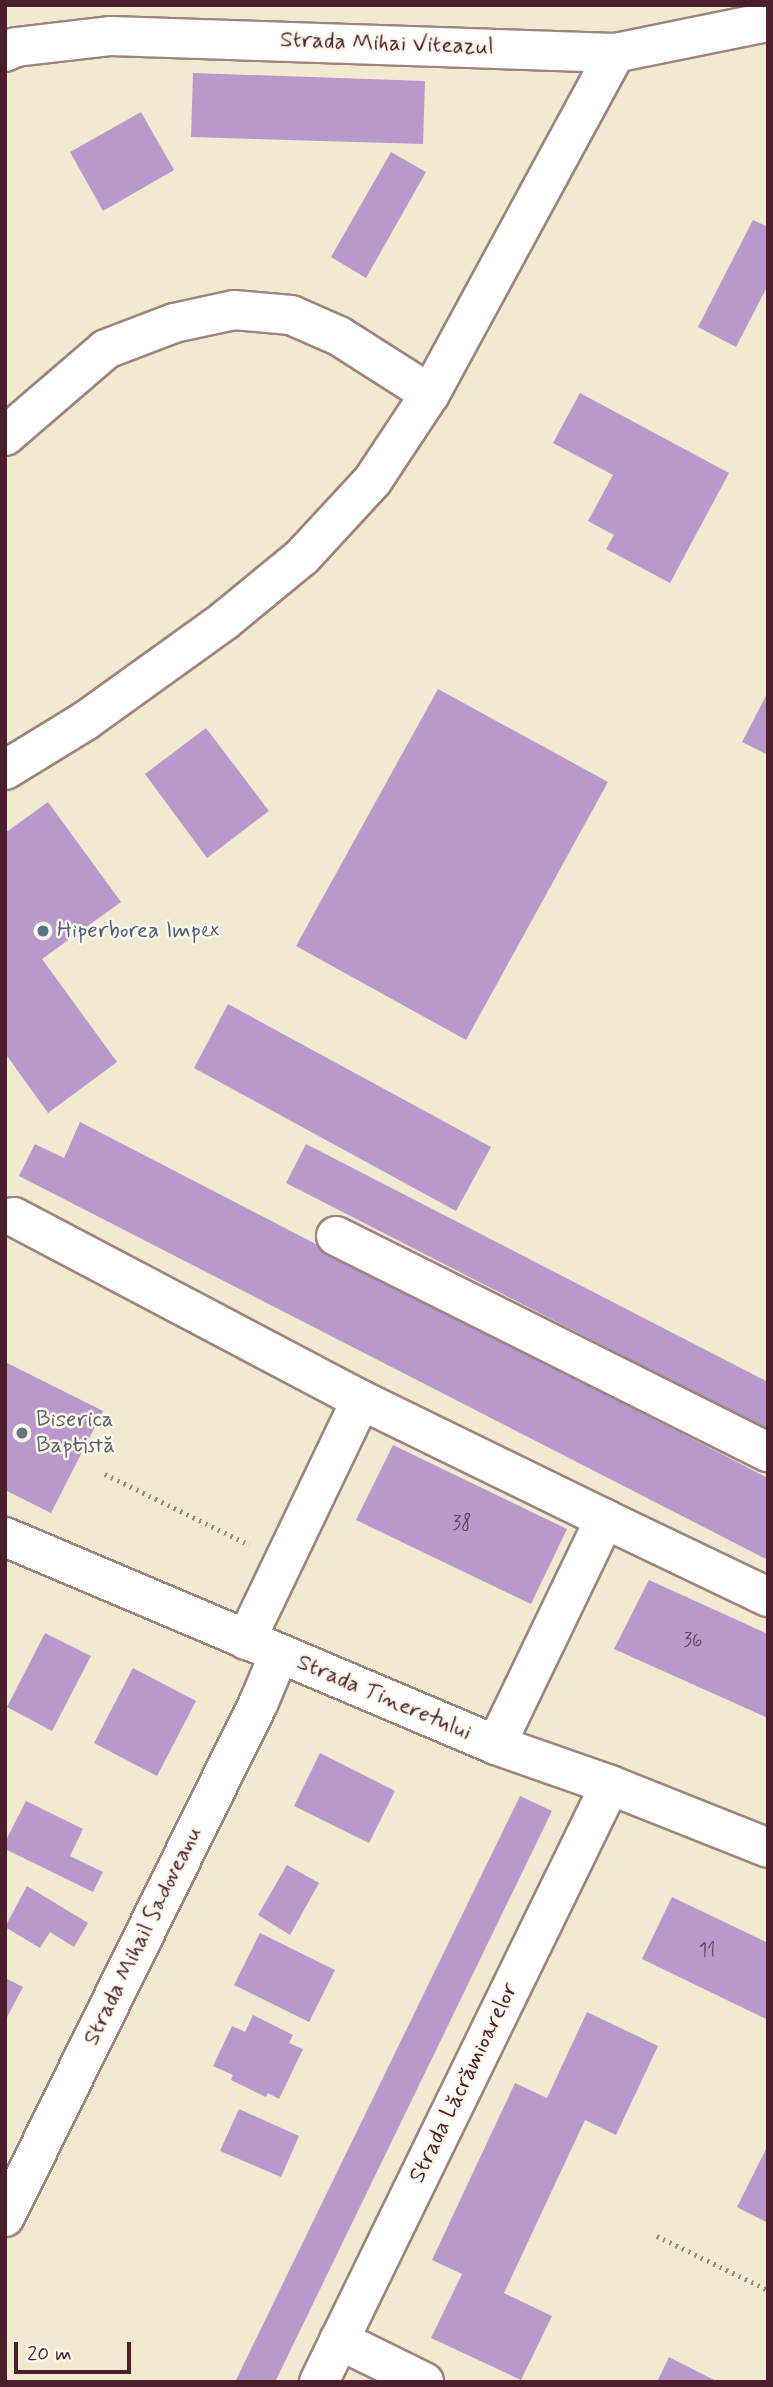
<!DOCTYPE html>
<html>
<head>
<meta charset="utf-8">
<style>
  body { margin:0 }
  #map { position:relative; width:773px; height:2387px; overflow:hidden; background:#f1e9d0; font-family:Mynerve,sans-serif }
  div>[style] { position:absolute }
  .building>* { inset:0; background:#b998cc }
  .path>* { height:4.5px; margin-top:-2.25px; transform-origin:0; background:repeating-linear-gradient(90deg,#9e847e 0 2px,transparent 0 7px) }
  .roads { filter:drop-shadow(2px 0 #9e847e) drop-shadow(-2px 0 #9e847e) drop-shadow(0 2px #9e847e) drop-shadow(0 -2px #9e847e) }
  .minor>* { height:38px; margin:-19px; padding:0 19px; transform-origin:19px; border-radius:19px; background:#fff }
  .dots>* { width:19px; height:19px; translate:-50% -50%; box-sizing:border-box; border:4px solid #fbf7ec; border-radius:50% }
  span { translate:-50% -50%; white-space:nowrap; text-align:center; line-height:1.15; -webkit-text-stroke:5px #fbf7ec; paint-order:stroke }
  .number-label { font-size:19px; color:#663d53 }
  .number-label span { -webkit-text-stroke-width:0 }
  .street-label { font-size:23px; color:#4a1f2b }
  .service-label { font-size:23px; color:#4e5e75 }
  .left { translate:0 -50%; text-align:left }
  .worship-label { font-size:23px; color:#5b616d }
  .frame { position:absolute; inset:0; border:7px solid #4a1f2b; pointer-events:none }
  .scale { position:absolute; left:14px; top:2342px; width:117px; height:32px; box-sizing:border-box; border:4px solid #4a1f2b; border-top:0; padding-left:9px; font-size:21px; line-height:24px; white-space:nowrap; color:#4a1f2b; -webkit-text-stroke:5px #fbf7ec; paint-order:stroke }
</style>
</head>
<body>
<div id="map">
  <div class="building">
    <i style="clip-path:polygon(193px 73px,425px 81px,423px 144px,191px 137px)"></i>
    <i style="clip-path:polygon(141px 112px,174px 170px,103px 211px,70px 152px)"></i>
    <i style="clip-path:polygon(391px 152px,426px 172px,366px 278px,331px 257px)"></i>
    <i style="clip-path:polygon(753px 220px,768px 227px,768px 285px,736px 347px,698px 327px)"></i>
    <i style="clip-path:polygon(580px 393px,729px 473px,670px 583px,606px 549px,614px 535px,588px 521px,613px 475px,553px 443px)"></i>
    <i style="clip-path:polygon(438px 689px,608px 782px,466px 1040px,296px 946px)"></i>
    <i style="clip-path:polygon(768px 692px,768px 755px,742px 742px)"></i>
    <i style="clip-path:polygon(206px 728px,269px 811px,207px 858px,145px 774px)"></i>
    <i style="clip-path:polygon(48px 802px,121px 902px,42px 959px,117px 1062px,48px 1113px,5px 1053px,5px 833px)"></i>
    <i style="clip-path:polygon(228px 1004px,491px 1147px,456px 1211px,194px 1068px)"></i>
    <i style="clip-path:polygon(80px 1122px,768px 1478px,768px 1560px,19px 1176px,35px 1144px,64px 1158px)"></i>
    <i style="clip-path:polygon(306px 1144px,768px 1382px,768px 1430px,286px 1183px)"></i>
    <i style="clip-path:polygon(5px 1362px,103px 1411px,51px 1513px,5px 1490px)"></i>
    <i style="clip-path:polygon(393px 1445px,567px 1529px,531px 1604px,356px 1520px)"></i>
    <i style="clip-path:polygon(649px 1580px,768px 1634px,768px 1718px,614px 1649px)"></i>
    <i style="clip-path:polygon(45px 1633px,91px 1656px,52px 1731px,7px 1707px)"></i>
    <i style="clip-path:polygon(133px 1668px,196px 1701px,157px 1776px,94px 1743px)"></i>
    <i style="clip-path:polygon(320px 1753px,395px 1791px,369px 1843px,294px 1806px)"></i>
    <i style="clip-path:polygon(520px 1796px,552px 1811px,275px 2382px,235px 2382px)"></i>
    <i style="clip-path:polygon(26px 1801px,83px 1829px,70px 1856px,103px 1872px,93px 1892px,5px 1849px,5px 1842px)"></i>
    <i style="clip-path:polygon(287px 1865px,319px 1883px,290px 1935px,258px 1915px)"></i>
    <i style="clip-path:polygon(27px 1886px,88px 1923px,74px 1947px,50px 1932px,40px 1948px,5px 1927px)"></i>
    <i style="clip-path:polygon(672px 1897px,768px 1943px,768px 2020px,642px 1959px)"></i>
    <i style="clip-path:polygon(260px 1933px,335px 1970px,309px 2022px,234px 1985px)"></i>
    <i style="clip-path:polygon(5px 1978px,23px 1987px,5px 2021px)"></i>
    <i style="clip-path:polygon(587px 2012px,658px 2046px,616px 2135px,585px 2120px,504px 2293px,552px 2316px,521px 2380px,431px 2338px,462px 2274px,432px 2260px,515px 2083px,547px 2098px)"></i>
    <i style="clip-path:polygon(253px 2015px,293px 2035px,289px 2043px,303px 2049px,279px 2099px,268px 2093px,266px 2097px,231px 2080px,233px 2075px,213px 2066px,232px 2026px,245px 2032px)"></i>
    <i style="clip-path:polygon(239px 2109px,299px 2136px,281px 2177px,220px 2151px)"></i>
    <i style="clip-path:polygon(768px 2145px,768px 2223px,737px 2207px)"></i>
    <i style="clip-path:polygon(669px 2357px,718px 2382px,657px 2382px)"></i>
  </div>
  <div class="path">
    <i style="left:105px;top:1474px;width:161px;rotate:26.1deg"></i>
    <i style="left:657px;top:2236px;width:123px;rotate:25.9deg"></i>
  </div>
  <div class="roads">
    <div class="minor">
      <i style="left:5px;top:52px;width:12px;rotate:-24deg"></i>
      <i style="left:16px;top:47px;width:96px;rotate:-6.6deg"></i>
      <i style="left:111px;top:36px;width:504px;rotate:1.93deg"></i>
      <i style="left:615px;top:53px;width:156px;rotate:-11.5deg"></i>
      <i style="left:5px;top:436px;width:133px;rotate:-40.7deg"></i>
      <i style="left:106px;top:349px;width:73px;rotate:-20.9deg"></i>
      <i style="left:174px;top:323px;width:61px;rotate:-12.2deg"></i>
      <i style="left:234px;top:310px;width:57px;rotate:5deg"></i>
      <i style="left:291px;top:315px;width:52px;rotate:23.6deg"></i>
      <i style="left:339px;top:336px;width:108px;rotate:32.5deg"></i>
      <i style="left:5px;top:770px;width:94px;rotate:-31.5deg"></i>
      <i style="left:85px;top:721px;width:171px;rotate:-35.7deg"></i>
      <i style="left:224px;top:621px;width:101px;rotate:-39.4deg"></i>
      <i style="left:302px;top:557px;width:105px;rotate:-47.3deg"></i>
      <i style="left:373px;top:480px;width:103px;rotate:-56.5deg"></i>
      <i style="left:430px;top:394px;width:388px;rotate:-61.5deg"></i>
      <i style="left:14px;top:1217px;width:392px;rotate:27.8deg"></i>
      <i style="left:336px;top:1236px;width:483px;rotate:26.6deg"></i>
      <i style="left:5px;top:1537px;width:533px;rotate:22.96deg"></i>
      <i style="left:496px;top:1745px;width:121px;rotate:19.3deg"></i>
      <i style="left:610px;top:1785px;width:170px;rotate:21.7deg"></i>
      <i style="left:246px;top:1640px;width:266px;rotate:-64.4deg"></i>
      <i style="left:361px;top:1400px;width:271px;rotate:26deg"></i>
      <i style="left:496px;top:1745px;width:251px;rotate:-64.3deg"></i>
      <i style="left:605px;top:1519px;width:181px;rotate:25.6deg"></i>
      <i style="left:5px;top:2217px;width:574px;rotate:-63.75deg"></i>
      <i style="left:259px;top:1702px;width:52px;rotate:-67.4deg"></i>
      <i style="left:339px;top:2340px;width:95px;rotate:26.3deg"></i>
      <i style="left:319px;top:2382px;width:664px;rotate:-64.01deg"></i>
    </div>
  </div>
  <div class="dots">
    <i style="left:43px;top:931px;background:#5c6f8a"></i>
    <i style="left:22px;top:1433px;background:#6b7280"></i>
  </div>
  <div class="number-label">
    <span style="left:462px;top:1524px">38</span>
    <span style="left:693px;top:1641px">36</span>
    <span style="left:707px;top:1951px">11</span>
  </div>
  <div class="street-label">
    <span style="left:387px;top:44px;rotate:2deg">Strada Mihai Viteazul</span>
    <span style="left:384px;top:1698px;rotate:23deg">Strada Tineretului</span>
    <span style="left:143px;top:1936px;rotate:-64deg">Strada Mihail Sadoveanu</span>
    <span style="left:464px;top:2083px;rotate:-64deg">Strada Lăcrămioarelor</span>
  </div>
  <div class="service-label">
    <span class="left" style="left:57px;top:931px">Hiperborea Impex</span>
  </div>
  <div class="worship-label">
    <span class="left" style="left:36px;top:1433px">Biserica<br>Baptistă</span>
  </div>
  <div class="frame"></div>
  <div class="scale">20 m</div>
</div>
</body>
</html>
